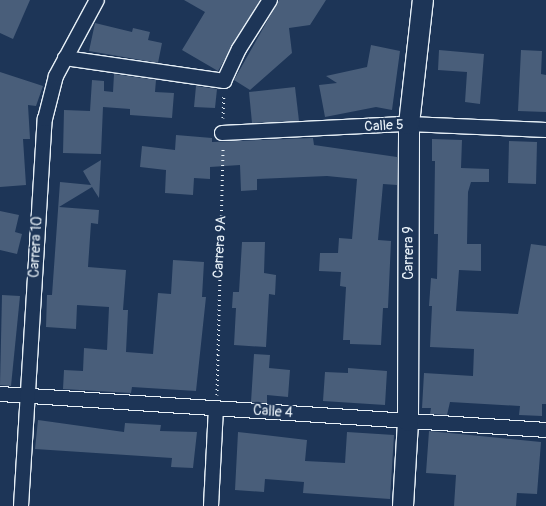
<!DOCTYPE html>
<html>
<head>
<meta charset="utf-8">
<style>
  body { margin:0 }
  #map { position:relative; width:546px; height:506px; overflow:hidden; background:#1d3557; font-family:Pangolin,sans-serif }
  div>[style] { position:absolute }
  .building>* { inset:0; background:#495e7a }
  .path>* { height:3px; margin-top:-1.5px; transform-origin:0; background:repeating-linear-gradient(90deg,#e8f1f8 0 1px,transparent 0 5px) }
  .roads { filter:drop-shadow(1px 0 #e8f1f8) drop-shadow(-1px 0 #e8f1f8) drop-shadow(0 1px #e8f1f8) drop-shadow(0 -1px #e8f1f8) }
  .street>* { height:14px; margin:-7px; padding:0 7px; transform-origin:7px; border-radius:7px; background:#1d3557 }
  .secondary>* { height:20px; margin:-10px; padding:0 10px; transform-origin:10px; border-radius:10px; background:#1d3557 }
  span { translate:-50% -50%; white-space:nowrap; text-align:center; line-height:1.15; -webkit-text-stroke:4px #1d3557; paint-order:stroke }
  .street-label { font-size:14px; color:#e8f1f8 }
</style>
</head>
<body>
<div id="map">
  <div class="building">
    <i style="clip-path:polygon(0 0,30px 0,13px 39px,0 33px)"></i>
    <i style="clip-path:polygon(184px 0,260px 0,218px 71px,182px 50px,205px 12px)"></i>
    <i style="clip-path:polygon(279px 0,326px 0,310px 25px,289px 28px,292px 53px,250px 90px,234px 80px)"></i>
    <i style="clip-path:polygon(95px 23px,132px 32px,133px 28px,150px 32px,148px 40px,162px 43px,158px 63px,89px 51px)"></i>
    <i style="clip-path:polygon(371px 45px,400px 51px,392px 110px,376px 107px,325px 117px,319px 85px,337px 83px,326px 76px,367px 67px)"></i>
    <i style="clip-path:polygon(439px 50px,484px 54px,480px 104px,465px 102px,467px 72px,438px 70px)"></i>
    <i style="clip-path:polygon(521px 50px,542px 51px,541px 74px,546px 75px,546px 112px,518px 111px)"></i>
    <i style="clip-path:polygon(0 72px,43px 86px,36px 106px,28px 105px,30px 139px,23px 139px,26px 185px,0 187px)"></i>
    <i style="clip-path:polygon(114px 74px,156px 80px,155px 92px,174px 93px,172px 118px,130px 115px,130px 109px,103px 107px,101px 154px,63px 153px,64px 110px,90px 111px,92px 80px,104px 81px,104px 91px,113px 92px)"></i>
    <i style="clip-path:polygon(196px 86px,217px 89px,215px 108px,194px 107px)"></i>
    <i style="clip-path:polygon(295px 87px,299px 121px,252px 123px,249px 92px)"></i>
    <i style="clip-path:polygon(176px 135px,212px 138px,212px 142px,313px 138px,314px 145px,397px 157px,397px 185px,383px 184px,378px 240px,391px 241px,388px 308px,383px 308px,381px 345px,350px 344px,350px 340px,343px 340px,346px 287px,340px 286px,341px 272px,319px 271px,320px 253px,338px 253px,339px 238px,352px 239px,357px 179px,327px 176px,257px 179px,257px 190px,241px 191px,240px 165px,210px 167px,210px 179px,194px 178px,193px 195px,165px 193px,166px 170px,140px 167px,142px 146px,175px 150px)"></i>
    <i style="clip-path:polygon(432px 139px,462px 140px,461px 168px,489px 169px,489px 182px,471px 182px,468px 192px,467px 244px,481px 244px,481px 271px,459px 270px,456px 311px,518px 314px,531px 244px,546px 246px,546px 404px,542px 404px,542px 416px,519px 415px,520px 406px,450px 402px,447px 415px,430px 414px,431px 408px,422px 408px,424px 373px,473px 376px,474px 349px,430px 347px,432px 306px,429px 306px,431px 278px,437px 279px,438px 234px,434px 234px,435px 161px,432px 161px)"></i>
    <i style="clip-path:polygon(509px 141px,537px 142px,536px 184px,508px 183px)"></i>
    <i style="clip-path:polygon(101px 160px,99px 198px,92px 187px,59px 207px,99px 210px,98px 224px,91px 223px,88px 267px,126px 270px,123px 310px,128px 310px,126px 352px,153px 354px,158px 293px,171px 294px,173px 260px,204px 262px,202px 297px,206px 297px,196px 391px,132px 387px,131px 393px,63px 389px,64px 370px,83px 371px,84px 348px,107px 350px,109px 307px,77px 305px,76px 329px,46px 327px,47px 295px,52px 295px,60px 182px,91px 185px,83px 171px)"></i>
    <i style="clip-path:polygon(0 211px,19px 215px,15px 232px,22px 234px,17px 254px,0 250px)"></i>
    <i style="clip-path:polygon(242px 242px,265px 242px,264px 273px,276px 275px,275px 295px,269px 294px,266px 347px,234px 345px,236px 308px,232px 308px,233px 292px,239px 292px)"></i>
    <i style="clip-path:polygon(2px 295px,20px 296px,11px 386px,0 385px)"></i>
    <i style="clip-path:polygon(254px 354px,270px 355px,269px 368px,290px 370px,288px 397px,267px 395px,267px 403px,251px 402px)"></i>
    <i style="clip-path:polygon(348px 368px,387px 371px,385px 405px,323px 401px,325px 372px,348px 373px)"></i>
    <i style="clip-path:polygon(38px 420px,124px 432px,125px 423px,161px 425px,160px 431px,197px 432px,193px 468px,171px 467px,172px 458px,35px 449px)"></i>
    <i style="clip-path:polygon(429px 431px,541px 442px,537px 494px,517px 493px,516px 506px,454px 506px,456px 475px,426px 473px)"></i>
    <i style="clip-path:polygon(238px 432px,307px 440px,305px 461px,345px 463px,347px 432px,394px 435px,390px 499px,303px 493px,304px 482px,265px 479px,264px 492px,235px 490px)"></i>
  </div>
  <div class="path">
    <i style="left:223px;top:118px;width:24px;rotate:-88deg"></i>
    <i style="left:217px;top:395px;width:248px;rotate:-88.6deg"></i>
  </div>
  <div class="roads">
    <div class="street">
      <i style="left:65px;top:58px;width:161px;rotate:8.2deg"></i>
      <i style="left:224px;top:81px;width:35px;rotate:-65deg"></i>
      <i style="left:239px;top:49px;width:58px;rotate:-57.7deg"></i>
      <i style="left:222px;top:133px;width:187px;rotate:-2.8deg"></i>
      <i style="left:409px;top:124px;width:137px;rotate:2.5deg"></i>
      <i style="left:0;top:394px;width:547px;rotate:3.77deg"></i>
      <i style="left:21px;top:506px;width:388px;rotate:-86.5deg"></i>
      <i style="left:45px;top:119px;width:44px;rotate:-75.7deg"></i>
      <i style="left:56px;top:76px;width:86px;rotate:-61.7deg"></i>
      <i style="left:211px;top:506px;width:98px;rotate:-87.1deg"></i>
    </div>
    <div class="secondary">
      <i style="left:403px;top:506px;width:85px;rotate:-86.6deg"></i>
      <i style="left:408px;top:421px;width:297px;rotate:-89.8deg"></i>
      <i style="left:409px;top:124px;width:125px;rotate:-83.6deg"></i>
    </div>
  </div>
  <div class="street-label">
    <span style="left:384px;top:126px;rotate:-3deg">Calle 5</span>
    <span style="left:36px;top:247px;rotate:-87deg">Carrera 10</span>
    <span style="left:220px;top:247px;rotate:-87deg">Carrera 9A</span>
    <span style="left:409px;top:253px;rotate:-90deg">Carrera 9</span>
    <span style="left:273px;top:412px;rotate:4deg">Calle 4</span>
  </div>
</div>
</body>
</html>
